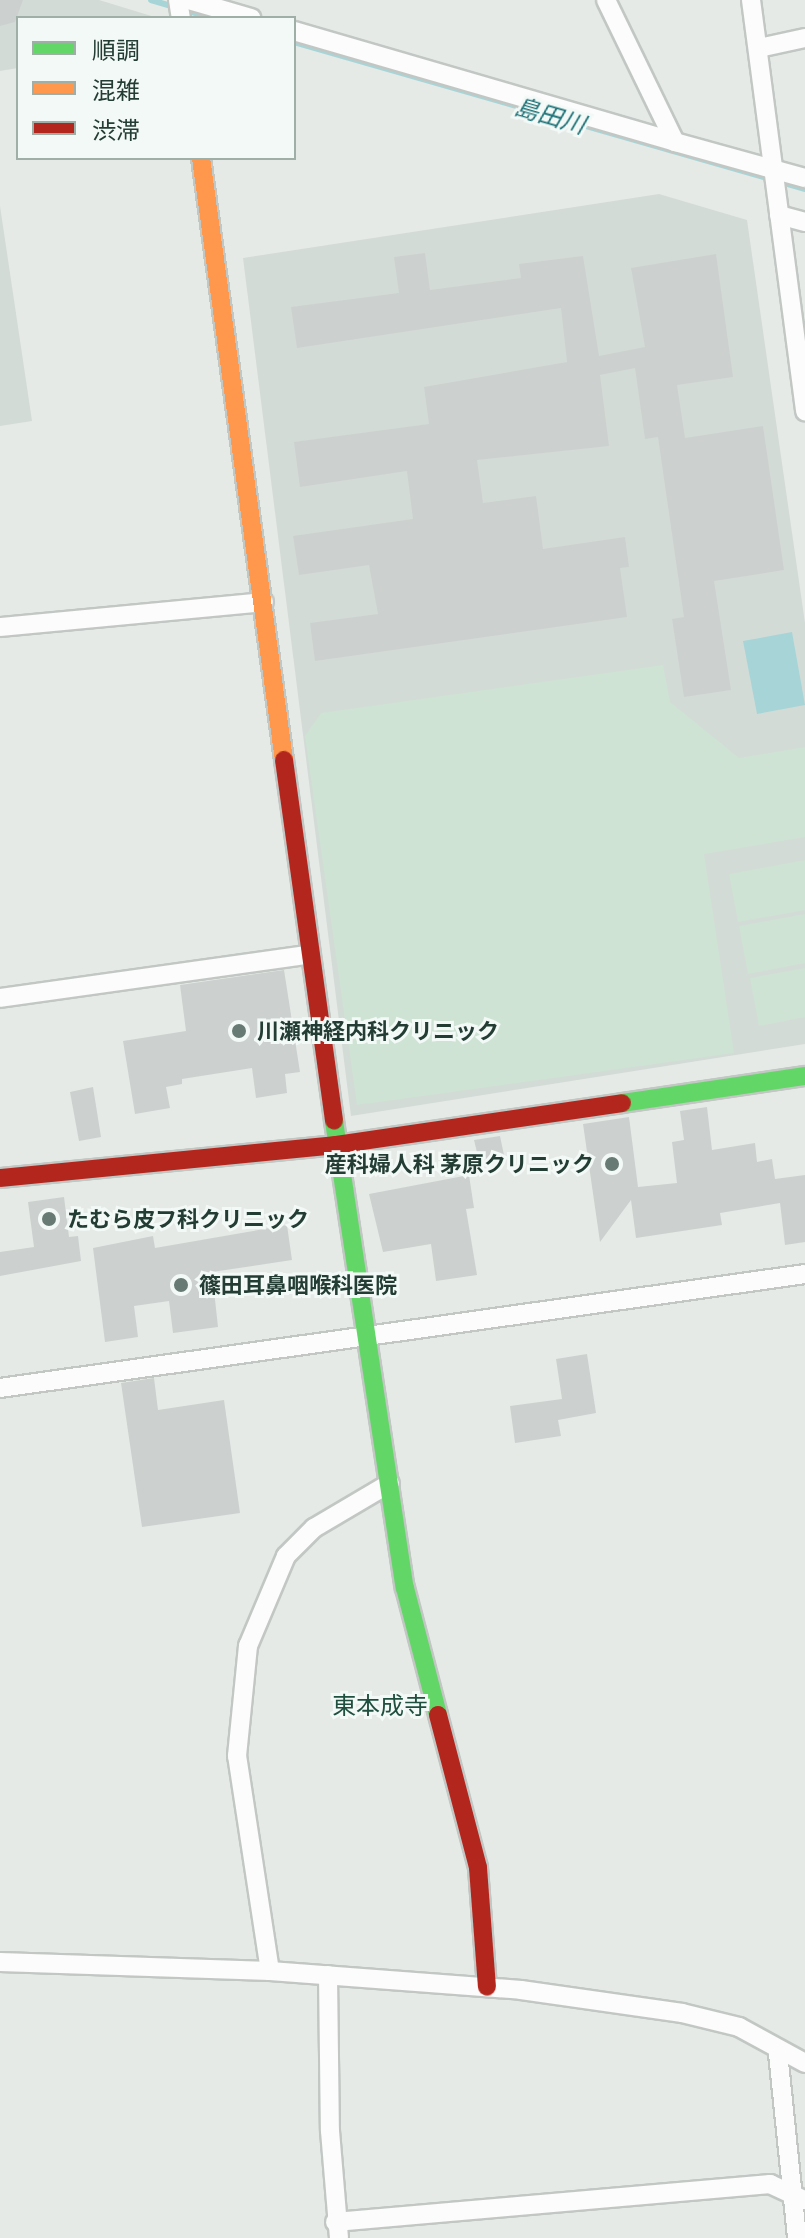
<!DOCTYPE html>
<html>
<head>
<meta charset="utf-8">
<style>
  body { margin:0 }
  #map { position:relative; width:805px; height:2238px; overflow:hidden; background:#e5eae7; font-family:"IBM Plex Sans","Noto Sans JP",sans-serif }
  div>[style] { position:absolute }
  .built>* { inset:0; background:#d3dbd7 }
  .green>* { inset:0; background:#cee3d3 }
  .water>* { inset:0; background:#a7d5d7 }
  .stream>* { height:6px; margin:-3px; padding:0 3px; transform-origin:3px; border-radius:3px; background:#a7d5d7 }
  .building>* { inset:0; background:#ccd1cf }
  .roads { filter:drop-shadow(2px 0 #c2c7c4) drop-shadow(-2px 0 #c2c7c4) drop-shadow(0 2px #c2c7c4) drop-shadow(0 -2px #c2c7c4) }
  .street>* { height:18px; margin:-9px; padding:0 9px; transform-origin:9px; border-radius:9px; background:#fbfcfb }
  .fast>* { height:18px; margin:-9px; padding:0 9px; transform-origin:9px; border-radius:9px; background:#63d668 }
  .slow>* { height:18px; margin:-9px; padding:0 9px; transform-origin:9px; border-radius:9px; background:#ff974d }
  .jam>* { height:18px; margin:-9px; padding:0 9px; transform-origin:9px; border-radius:9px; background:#b3261e }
  .dots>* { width:22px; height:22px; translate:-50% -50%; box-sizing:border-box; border:4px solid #f3f9f6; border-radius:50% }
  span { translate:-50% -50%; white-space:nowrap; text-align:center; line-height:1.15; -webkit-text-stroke:6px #f3f9f6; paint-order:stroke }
  .poi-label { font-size:22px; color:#233d34; font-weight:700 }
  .left { translate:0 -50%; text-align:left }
  .right { translate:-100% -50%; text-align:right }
  .water-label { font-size:24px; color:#1e7278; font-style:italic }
  .neighbourhood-label { font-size:24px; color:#1f4f3f }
  .legend { position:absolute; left:16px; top:16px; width:280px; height:144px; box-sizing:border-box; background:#f3f9f6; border:2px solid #a0aea8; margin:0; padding:10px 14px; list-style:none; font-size:24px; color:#233d34 }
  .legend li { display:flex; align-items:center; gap:16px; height:40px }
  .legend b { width:40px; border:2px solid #a0aea8 }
</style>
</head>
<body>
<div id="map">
  <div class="built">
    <i style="clip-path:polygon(0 0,99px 0,158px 18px,18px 18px,18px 68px,0 71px)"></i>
    <i style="clip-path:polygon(659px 194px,747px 220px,805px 623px,805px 1044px,351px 1116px,243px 258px)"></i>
    <i style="clip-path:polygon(0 206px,32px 421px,0 426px)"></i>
  </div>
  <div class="green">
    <i style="clip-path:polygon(663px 665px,670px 702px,739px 758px,805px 747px,805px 837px,704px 854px,734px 1053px,357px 1105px,305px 736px,321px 713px)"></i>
    <i style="clip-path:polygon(805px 860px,805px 910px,738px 922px,729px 874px)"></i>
    <i style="clip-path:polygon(805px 914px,805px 963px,748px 974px,739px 926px)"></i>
    <i style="clip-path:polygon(805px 968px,805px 1017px,759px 1026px,750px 978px)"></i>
  </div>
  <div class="water">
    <i style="clip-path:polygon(792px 632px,805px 705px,757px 714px,743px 641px)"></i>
  </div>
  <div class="stream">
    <i style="left:151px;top:0;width:64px;rotate:16.4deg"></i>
    <i style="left:294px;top:42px;width:532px;rotate:16.05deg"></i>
  </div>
  <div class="building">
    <i style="clip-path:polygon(0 0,23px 0,15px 22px,0 26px)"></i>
    <i style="clip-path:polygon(425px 253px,430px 290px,521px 278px,519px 264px,583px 256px,599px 356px,645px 347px,631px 268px,716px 254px,733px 377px,677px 385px,685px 438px,763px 426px,784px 570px,714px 581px,731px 690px,684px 697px,672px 619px,684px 617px,658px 437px,645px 439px,635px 368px,600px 375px,609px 446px,477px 460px,483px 503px,536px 496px,543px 549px,625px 537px,629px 567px,620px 568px,627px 617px,315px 661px,310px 623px,378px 614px,369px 565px,299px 575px,293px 536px,413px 519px,407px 471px,300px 487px,294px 442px,429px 424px,424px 387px,567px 362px,561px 308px,297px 348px,291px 307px,399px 293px,394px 257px)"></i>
    <i style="clip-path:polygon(284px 970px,300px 1072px,285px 1074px,287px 1093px,256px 1098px,252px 1068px,182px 1079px,182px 1084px,166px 1087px,170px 1108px,135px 1114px,123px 1041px,186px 1031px,180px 985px)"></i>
    <i style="clip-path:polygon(93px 1087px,101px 1137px,79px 1141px,70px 1092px)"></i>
    <i style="clip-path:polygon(707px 1107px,712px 1150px,755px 1143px,757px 1162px,772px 1159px,775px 1179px,805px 1175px,805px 1242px,785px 1245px,780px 1203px,720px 1213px,722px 1225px,636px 1238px,631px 1200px,600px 1242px,583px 1124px,629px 1117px,638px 1187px,677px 1183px,672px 1142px,684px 1140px,680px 1111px)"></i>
    <i style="clip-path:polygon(500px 1136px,505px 1160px,480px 1165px,474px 1140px)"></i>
    <i style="clip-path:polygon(469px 1175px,474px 1208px,466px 1209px,477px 1275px,436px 1281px,431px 1244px,383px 1252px,369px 1194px)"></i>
    <i style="clip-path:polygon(64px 1197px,69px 1237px,78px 1236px,81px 1261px,0 1276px,0 1252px,34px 1247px,28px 1202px)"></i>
    <i style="clip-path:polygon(287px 1225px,292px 1260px,212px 1272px,218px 1327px,173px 1333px,169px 1301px,134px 1306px,138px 1337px,105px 1342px,93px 1248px,153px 1236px,155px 1248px)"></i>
    <i style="clip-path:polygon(587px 1354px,596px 1413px,558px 1420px,561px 1436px,515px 1443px,510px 1406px,562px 1399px,556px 1359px)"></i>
    <i style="clip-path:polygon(154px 1378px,158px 1410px,224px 1400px,240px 1513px,142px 1527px,121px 1383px)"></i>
  </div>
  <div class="roads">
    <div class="street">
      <i style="left:178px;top:0;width:18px;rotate:81deg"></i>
      <i style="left:189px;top:0;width:65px;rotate:16.2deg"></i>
      <i style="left:606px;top:0;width:158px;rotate:64.1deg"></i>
      <i style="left:675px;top:142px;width:135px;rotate:15.5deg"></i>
      <i style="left:751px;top:0;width:415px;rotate:82.5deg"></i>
      <i style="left:294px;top:31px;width:397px;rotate:16.2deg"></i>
      <i style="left:759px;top:48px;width:47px;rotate:-12.3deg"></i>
      <i style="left:779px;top:215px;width:27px;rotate:15deg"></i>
      <i style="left:0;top:627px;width:265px;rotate:-5.4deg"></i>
      <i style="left:0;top:998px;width:310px;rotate:-8deg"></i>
      <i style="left:0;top:1388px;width:813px;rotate:-8.06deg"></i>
      <i style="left:0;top:1962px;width:270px;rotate:1.9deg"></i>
      <i style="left:270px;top:1971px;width:252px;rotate:4.3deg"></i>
      <i style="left:521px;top:1990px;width:163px;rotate:8.1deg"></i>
      <i style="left:682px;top:2013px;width:59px;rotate:13.8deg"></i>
      <i style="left:739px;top:2027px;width:75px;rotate:28.6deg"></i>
      <i style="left:270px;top:1971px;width:218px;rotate:-98.7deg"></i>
      <i style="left:237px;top:1756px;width:111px;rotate:-84.3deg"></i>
      <i style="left:248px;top:1646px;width:98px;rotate:-67.1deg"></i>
      <i style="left:286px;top:1556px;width:40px;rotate:-45deg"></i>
      <i style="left:314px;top:1528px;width:88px;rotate:-30.6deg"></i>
      <i style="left:328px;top:1975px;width:156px;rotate:89.3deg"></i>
      <i style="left:330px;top:2131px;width:107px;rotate:85.2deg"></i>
      <i style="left:778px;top:2053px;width:186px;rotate:84.1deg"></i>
      <i style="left:335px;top:2222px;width:437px;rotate:-5deg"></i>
      <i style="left:770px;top:2184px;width:38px;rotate:25deg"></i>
    </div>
    <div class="fast">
      <i style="left:622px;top:1103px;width:185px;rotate:-8.4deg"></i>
      <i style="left:334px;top:1121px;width:472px;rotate:81.4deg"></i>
      <i style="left:405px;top:1588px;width:131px;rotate:75.4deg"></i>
    </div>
    <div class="slow">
      <i style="left:201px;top:158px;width:608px;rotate:82.15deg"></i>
    </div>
    <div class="jam">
      <i style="left:284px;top:760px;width:364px;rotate:82.1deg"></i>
      <i style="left:0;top:1178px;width:337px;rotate:-5.6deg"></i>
      <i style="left:335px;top:1145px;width:290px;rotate:-8.3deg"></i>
      <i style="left:438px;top:1715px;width:158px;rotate:75.3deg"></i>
      <i style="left:478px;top:1868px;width:119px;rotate:85.7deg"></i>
    </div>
  </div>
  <div class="dots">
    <i style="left:239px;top:1031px;background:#677a73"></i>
    <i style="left:612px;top:1164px;background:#677a73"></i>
    <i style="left:49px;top:1219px;background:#677a73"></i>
    <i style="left:181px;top:1285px;background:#677a73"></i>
  </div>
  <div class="poi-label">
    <span class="left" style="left:257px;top:1031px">川瀬神経内科クリニック</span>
    <span class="right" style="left:594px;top:1164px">産科婦人科 茅原クリニック</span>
    <span class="left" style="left:67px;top:1219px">たむら皮フ科クリニック</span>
    <span class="left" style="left:199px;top:1285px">篠田耳鼻咽喉科医院</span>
  </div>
  <div class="water-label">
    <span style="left:550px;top:116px;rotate:16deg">島田川</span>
  </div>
  <div class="neighbourhood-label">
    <span style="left:380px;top:1706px">東本成寺</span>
  </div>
  <ul class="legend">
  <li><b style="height:10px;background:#63d668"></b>順調</li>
  <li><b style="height:10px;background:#ff974d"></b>混雑</li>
  <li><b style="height:10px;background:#b3261e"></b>渋滞</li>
  </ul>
</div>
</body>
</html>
